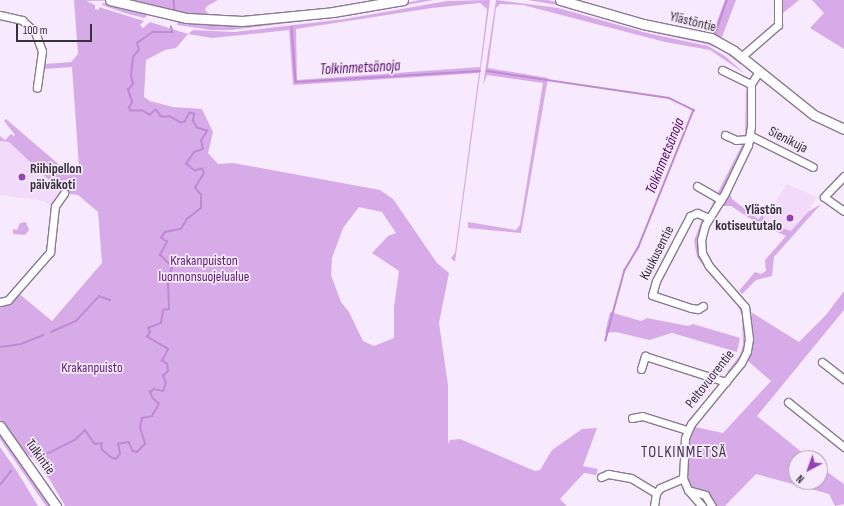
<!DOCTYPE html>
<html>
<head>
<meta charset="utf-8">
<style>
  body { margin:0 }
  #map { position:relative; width:844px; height:506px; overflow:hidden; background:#f8eafe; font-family:"Sofia Sans Condensed",sans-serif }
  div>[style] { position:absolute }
  .built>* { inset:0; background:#f1dafa }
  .green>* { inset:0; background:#d7abe8 }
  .stream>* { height:1.5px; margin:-0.75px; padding:0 0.75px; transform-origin:0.75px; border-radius:0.75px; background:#bf89d3 }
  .roads { filter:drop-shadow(1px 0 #8a7a91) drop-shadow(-1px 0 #8a7a91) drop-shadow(0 1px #8a7a91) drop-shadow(0 -1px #8a7a91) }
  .minor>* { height:7px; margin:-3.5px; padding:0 3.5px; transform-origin:3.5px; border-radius:3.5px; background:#fff }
  .major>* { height:9px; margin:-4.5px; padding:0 4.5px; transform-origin:4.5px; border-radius:4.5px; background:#fff }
  .dots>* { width:11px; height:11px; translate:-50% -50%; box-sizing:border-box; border:2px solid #f8eafe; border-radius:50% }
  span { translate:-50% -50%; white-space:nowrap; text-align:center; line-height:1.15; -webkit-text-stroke:3.5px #f8eafe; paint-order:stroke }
  .street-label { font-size:14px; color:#38313b }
  .poi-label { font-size:14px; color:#38313b; font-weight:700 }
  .left { translate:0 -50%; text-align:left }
  .right { translate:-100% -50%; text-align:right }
  .park-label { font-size:14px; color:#5d1a73 }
  .water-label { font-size:15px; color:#4f0563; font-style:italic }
  .quarter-label { font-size:16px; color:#443549; letter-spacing:1px }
  .north { position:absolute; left:788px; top:450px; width:40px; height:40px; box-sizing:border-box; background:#f8eafe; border:1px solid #aba0b0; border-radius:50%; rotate:221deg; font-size:11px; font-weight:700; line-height:16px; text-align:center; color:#38313b }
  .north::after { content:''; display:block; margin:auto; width:14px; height:18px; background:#9644b2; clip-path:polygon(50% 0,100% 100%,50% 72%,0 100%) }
  .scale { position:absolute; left:16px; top:24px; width:76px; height:18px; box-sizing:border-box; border:2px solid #38313b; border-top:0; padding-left:5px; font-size:12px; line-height:14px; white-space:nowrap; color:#38313b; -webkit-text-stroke:3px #f8eafe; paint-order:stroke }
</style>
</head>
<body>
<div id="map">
  <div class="built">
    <i style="clip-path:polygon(0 141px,9px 142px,62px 192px,53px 208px,44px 201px,0 195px)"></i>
    <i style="clip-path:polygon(787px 184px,817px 197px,808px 212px,791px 231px,762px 220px,763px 214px,772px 206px)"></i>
  </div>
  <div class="green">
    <i style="clip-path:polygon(evenodd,74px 0,84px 0,95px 5px,95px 9px,99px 10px,99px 7px,102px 8px,144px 21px,140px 25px,143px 28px,150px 22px,188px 34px,193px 30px,234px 32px,345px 19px,447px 1px,490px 0,455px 262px,451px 258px,455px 253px,479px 73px,293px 85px,289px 30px,212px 38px,188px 34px,176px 48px,165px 50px,146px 60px,144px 97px,150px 101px,173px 107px,202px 109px,213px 132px,208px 153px,218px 164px,233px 163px,380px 190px,393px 199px,437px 263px,449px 273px,439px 323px,448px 385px,448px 444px,450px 440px,460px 439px,535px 471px,540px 470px,552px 450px,582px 429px,597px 428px,583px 466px,598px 469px,596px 475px,584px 473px,560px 499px,567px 506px,65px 506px,50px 480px,30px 454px,27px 457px,0 420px,0 304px,5px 305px,17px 292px,52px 321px,102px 263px,98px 212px,78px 195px,63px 193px,9px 142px,0 141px,0 136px,5px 140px,11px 134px,14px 136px,15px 135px,4px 121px,6px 119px,63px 168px,79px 167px,72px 67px,44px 69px,42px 75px,44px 64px,71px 62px,78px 54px,74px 0,480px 3px,487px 9px,480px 67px,297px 80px,296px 29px,432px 8px,480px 3px,74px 0,359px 207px,382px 212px,396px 233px,388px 236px,372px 253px,399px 271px,394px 307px,394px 338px,374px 346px,363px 341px,349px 312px,341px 302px,331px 275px,332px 258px,343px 228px,359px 207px)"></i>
    <i style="clip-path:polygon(122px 0,218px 0,207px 6px,205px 10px,209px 14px,187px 14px)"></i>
    <i style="clip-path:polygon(420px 0,433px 0,353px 15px,231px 30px,211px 30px,177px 25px,178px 20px,196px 22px,370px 10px)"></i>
    <i style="clip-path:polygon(496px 0,558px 8px,647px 33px,708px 46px,725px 56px,744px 73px,710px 50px,665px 42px,523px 5px,500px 4px,496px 8px,488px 68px,548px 78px,521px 233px,468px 228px,468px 222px,516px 230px,520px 225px,543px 83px,487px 75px,483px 85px)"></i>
    <i style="clip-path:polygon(528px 0,548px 0,700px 39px,726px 51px,742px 64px,740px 64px,721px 49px,706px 44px,642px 30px,563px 6px)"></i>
    <i style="clip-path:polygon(725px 0,736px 0,722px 37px,712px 35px)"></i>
    <i style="clip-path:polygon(783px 0,799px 0,782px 14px)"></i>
    <i style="clip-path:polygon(812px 0,844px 0,844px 49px,810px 28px,824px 13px)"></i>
    <i style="clip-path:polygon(103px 3px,146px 13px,147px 16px,144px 18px,125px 13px,102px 5px)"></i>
    <i style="clip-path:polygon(746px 80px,749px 119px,746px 142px,720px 197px,711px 206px,745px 139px)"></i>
    <i style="clip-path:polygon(730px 194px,732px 199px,758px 219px,763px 214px,764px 222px,791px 231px,808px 212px,821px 204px,774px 257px,772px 276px,756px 280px,742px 294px,739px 291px,755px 272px,761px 274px,766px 271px,765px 260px,786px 236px,757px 223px,731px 206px,723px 206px)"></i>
    <i style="clip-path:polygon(702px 219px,699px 248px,743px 309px,745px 349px,729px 373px,727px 372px,740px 355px,743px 345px,742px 316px,736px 301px,711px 276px,697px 257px,694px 241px)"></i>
    <i style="clip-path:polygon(26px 222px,29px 230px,25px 235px,13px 234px,13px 229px,17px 230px,20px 223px)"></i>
    <i style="clip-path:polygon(844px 291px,844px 310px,757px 416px,809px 458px,796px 458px,796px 482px,820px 482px,820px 467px,844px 484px,844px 504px,835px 506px,829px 494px,756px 474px,725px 506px,714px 506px,691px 488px,686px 481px,690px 433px,695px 427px,723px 433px,771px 381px,748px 361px,754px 339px,751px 312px,799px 342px,826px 315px)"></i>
    <i style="clip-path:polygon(610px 312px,641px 321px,647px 318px,688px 326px,693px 324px,740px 338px,737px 352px,672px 333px,649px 340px,616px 332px,605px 333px)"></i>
    <i style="clip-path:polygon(0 431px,52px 506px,46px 506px,0 439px)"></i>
    <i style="clip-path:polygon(0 447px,18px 473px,38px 506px,0 506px)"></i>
  </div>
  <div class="stream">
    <i style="left:174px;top:0;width:11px;rotate:85deg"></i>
    <i style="left:292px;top:27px;width:55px;rotate:85.8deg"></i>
    <i style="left:296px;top:82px;width:184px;rotate:-3.4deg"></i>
    <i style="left:715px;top:34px;width:36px;rotate:-71deg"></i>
    <i style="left:487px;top:71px;width:184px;rotate:8.4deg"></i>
    <i style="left:669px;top:98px;width:28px;rotate:26deg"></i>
    <i style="left:694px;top:110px;width:148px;rotate:111.9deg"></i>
    <i style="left:639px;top:247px;width:27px;rotate:121deg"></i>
    <i style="left:625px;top:270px;width:73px;rotate:105.2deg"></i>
    <i style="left:51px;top:332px;width:27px;rotate:-24deg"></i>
    <i style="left:76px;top:321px;width:34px;rotate:-47deg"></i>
    <i style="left:99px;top:296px;width:12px;rotate:20deg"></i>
    <i style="left:0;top:347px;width:21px;rotate:-8deg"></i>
    <i style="left:21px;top:344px;width:24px;rotate:-22deg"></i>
    <i style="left:31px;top:456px;width:18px;rotate:-9deg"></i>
    <i style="left:49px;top:453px;width:29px;rotate:-27deg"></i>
    <i style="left:75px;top:440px;width:14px;rotate:-45deg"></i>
    <i style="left:85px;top:430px;width:17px;rotate:54deg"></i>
    <i style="left:95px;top:444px;width:7px;rotate:-8deg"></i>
    <i style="left:102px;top:443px;width:6px;rotate:90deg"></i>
    <i style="left:102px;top:449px;width:12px;rotate:42deg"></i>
    <i style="left:111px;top:457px;width:5px;rotate:22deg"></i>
    <i style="left:116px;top:459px;width:6px;rotate:-51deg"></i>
    <i style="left:120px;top:454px;width:10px;rotate:-101deg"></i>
    <i style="left:118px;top:444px;width:11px;rotate:-10deg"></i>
    <i style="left:129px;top:442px;width:10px;rotate:66deg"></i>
    <i style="left:133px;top:451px;width:4px;rotate:14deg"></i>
    <i style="left:137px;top:452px;width:11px;rotate:-45deg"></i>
    <i style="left:145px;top:444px;width:17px;rotate:-107deg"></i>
    <i style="left:140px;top:428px;width:10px;rotate:-79deg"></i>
    <i style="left:142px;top:418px;width:10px;rotate:-11deg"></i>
    <i style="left:152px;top:416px;width:14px;rotate:-60deg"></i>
    <i style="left:159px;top:404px;width:8px;rotate:-140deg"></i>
    <i style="left:153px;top:399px;width:8px;rotate:-113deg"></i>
    <i style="left:150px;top:392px;width:5px;rotate:-37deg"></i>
    <i style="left:154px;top:389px;width:9px;rotate:13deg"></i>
    <i style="left:163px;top:391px;width:2px;rotate:-63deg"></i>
    <i style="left:164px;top:389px;width:6px;rotate:-72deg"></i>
    <i style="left:166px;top:383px;width:8px;rotate:-113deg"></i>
    <i style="left:163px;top:376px;width:7px;rotate:-45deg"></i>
    <i style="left:168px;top:371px;width:7px;rotate:-98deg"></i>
    <i style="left:167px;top:364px;width:6px;rotate:-149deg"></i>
    <i style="left:162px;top:361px;width:13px;rotate:-63deg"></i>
    <i style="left:168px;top:349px;width:24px;rotate:-150deg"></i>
    <i style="left:147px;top:337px;width:6px;rotate:-59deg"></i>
    <i style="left:150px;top:332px;width:4px;rotate:-117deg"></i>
    <i style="left:148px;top:328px;width:14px;rotate:-21deg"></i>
    <i style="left:161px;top:323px;width:13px;rotate:-81deg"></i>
    <i style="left:163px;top:310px;width:6px;rotate:-9deg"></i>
    <i style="left:169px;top:309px;width:24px;rotate:-92deg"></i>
    <i style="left:168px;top:285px;width:10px;rotate:-107deg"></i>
    <i style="left:165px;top:275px;width:5px;rotate:-11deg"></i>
    <i style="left:170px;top:274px;width:7px;rotate:-74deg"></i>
    <i style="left:172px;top:267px;width:17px;rotate:-135deg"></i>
    <i style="left:160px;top:255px;width:15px;rotate:-62deg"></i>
    <i style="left:167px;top:242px;width:7px;rotate:-146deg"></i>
    <i style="left:161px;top:238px;width:7px;rotate:-56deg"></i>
    <i style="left:165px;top:232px;width:16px;rotate:-11deg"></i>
    <i style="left:181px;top:229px;width:12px;rotate:-59deg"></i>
    <i style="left:187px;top:219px;width:18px;rotate:-38deg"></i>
    <i style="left:201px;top:208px;width:13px;rotate:-90deg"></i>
    <i style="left:201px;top:195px;width:9px;rotate:-131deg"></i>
    <i style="left:195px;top:188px;width:17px;rotate:-59deg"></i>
    <i style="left:204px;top:173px;width:4px;rotate:-117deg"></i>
    <i style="left:202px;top:169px;width:7px;rotate:164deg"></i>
    <i style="left:195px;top:171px;width:11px;rotate:-142deg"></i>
    <i style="left:186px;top:164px;width:14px;rotate:-56deg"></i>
    <i style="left:194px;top:152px;width:9px;rotate:-18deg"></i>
    <i style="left:203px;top:149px;width:8px;rotate:-104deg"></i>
    <i style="left:201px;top:141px;width:12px;rotate:-59deg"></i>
    <i style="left:207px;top:131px;width:10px;rotate:-163deg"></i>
    <i style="left:197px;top:128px;width:8px;rotate:-120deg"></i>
    <i style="left:193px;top:121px;width:7px;rotate:-82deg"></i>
    <i style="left:194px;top:114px;width:4px;rotate:-166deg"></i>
    <i style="left:190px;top:113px;width:10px;rotate:119deg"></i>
    <i style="left:185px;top:122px;width:4px;rotate:166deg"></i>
    <i style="left:181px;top:123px;width:13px;rotate:-151deg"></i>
    <i style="left:170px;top:117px;width:9px;rotate:180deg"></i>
    <i style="left:161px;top:117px;width:9px;rotate:-126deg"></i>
    <i style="left:156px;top:110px;width:8px;rotate:140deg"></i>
    <i style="left:150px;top:115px;width:9px;rotate:-153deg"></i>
    <i style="left:142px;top:111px;width:11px;rotate:180deg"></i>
    <i style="left:131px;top:111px;width:4px;rotate:-124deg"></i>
    <i style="left:129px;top:108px;width:7px;rotate:-63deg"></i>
    <i style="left:132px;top:102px;width:13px;rotate:-108deg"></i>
    <i style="left:128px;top:90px;width:8px;rotate:-50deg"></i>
    <i style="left:133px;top:84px;width:8px;rotate:-104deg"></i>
    <i style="left:131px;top:76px;width:19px;rotate:-84deg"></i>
    <i style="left:133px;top:57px;width:9px;rotate:-49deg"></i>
    <i style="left:139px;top:50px;width:7px;rotate:-106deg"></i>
    <i style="left:137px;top:43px;width:19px;rotate:-35deg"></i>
    <i style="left:153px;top:32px;width:19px"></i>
    <i style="left:172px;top:32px;width:5px;rotate:-101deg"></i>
    <i style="left:0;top:485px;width:18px;rotate:-52deg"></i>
  </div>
  <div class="roads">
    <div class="minor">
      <i style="left:0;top:15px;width:23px;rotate:13deg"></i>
      <i style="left:22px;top:20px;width:18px;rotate:43deg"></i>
      <i style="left:35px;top:32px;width:20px;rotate:70deg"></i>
      <i style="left:42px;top:51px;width:37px;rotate:98deg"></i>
      <i style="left:741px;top:57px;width:49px;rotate:-40.9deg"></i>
      <i style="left:778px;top:25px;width:25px;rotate:-90deg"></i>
      <i style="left:722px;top:70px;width:32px;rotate:26deg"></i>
      <i style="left:725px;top:135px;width:12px;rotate:24deg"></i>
      <i style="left:736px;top:140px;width:14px;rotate:-4deg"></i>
      <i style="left:751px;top:136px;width:69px;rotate:26.6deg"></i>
      <i style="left:844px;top:176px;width:29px;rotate:134deg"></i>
      <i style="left:824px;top:197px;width:24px;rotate:35deg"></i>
      <i style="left:697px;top:186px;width:28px;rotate:30deg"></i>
      <i style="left:0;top:302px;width:8px;rotate:-14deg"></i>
      <i style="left:8px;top:300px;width:64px;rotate:-48.8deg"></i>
      <i style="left:50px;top:252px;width:46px;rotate:-83.8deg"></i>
      <i style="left:55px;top:206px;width:16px;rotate:-55deg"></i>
      <i style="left:703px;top:306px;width:6px;rotate:149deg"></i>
      <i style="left:698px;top:309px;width:7px;rotate:-172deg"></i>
      <i style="left:691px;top:308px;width:41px;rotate:-161.6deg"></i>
      <i style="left:652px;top:295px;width:15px;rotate:-74deg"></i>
      <i style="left:656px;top:281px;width:73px;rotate:-62.4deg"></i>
      <i style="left:690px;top:216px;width:8px;rotate:-23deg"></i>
      <i style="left:697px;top:213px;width:13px;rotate:23deg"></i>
      <i style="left:822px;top:362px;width:28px;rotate:38deg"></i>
      <i style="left:641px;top:369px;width:14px;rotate:-73deg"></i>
      <i style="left:645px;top:356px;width:85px;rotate:17.8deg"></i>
      <i style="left:788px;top:402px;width:72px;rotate:38.8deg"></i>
      <i style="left:632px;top:418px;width:10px;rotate:-11deg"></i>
      <i style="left:642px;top:416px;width:47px;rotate:17.3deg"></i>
      <i style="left:601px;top:477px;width:8px;rotate:-23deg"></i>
      <i style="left:608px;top:474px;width:23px;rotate:10deg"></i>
      <i style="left:631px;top:478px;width:29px;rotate:31deg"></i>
      <i style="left:688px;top:490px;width:18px;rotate:16deg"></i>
      <i style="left:705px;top:495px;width:13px;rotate:58deg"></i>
      <i style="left:654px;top:506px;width:13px;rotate:-81deg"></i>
      <i style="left:656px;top:493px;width:6px;rotate:-51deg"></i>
      <i style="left:660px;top:488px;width:25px;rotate:-23deg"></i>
      <i style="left:702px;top:506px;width:21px;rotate:-131deg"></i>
      <i style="left:688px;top:490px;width:13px;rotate:-113deg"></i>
      <i style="left:683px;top:478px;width:40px;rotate:-87.1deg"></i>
      <i style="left:685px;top:438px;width:15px;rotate:-67deg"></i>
      <i style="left:691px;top:424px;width:79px;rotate:-50.7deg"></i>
      <i style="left:741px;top:363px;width:13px;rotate:-63deg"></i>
      <i style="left:747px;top:351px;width:12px;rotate:-81deg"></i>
      <i style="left:749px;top:339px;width:32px;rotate:-97deg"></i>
      <i style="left:745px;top:307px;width:55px;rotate:-131.3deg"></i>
      <i style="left:709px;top:266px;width:15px;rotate:-118deg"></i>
      <i style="left:702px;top:253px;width:13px;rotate:-94deg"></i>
      <i style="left:701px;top:240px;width:16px;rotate:-75deg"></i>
      <i style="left:705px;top:225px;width:36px;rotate:-58deg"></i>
      <i style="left:724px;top:195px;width:55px;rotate:-64.4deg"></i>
      <i style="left:748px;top:145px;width:19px;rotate:-81deg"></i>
      <i style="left:751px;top:126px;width:42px;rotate:-90deg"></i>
      <i style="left:751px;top:84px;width:15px;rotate:-58deg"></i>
    </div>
    <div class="major">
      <i style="left:110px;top:0;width:79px;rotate:13.2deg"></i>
      <i style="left:187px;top:18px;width:55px;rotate:3.1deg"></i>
      <i style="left:242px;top:21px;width:91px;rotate:-5.6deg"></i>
      <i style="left:333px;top:12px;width:71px;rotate:-9.7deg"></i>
      <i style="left:560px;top:0;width:86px;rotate:16.1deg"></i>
      <i style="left:643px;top:24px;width:69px;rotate:11.6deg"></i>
      <i style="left:711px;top:38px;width:26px;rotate:29deg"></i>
      <i style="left:734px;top:51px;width:102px;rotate:38.7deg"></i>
      <i style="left:814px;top:115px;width:33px;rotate:25deg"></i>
      <i style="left:0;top:426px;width:98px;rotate:55deg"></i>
    </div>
  </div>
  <div class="dots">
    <i style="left:22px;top:177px;background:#9644b2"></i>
    <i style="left:790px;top:218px;background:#9644b2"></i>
  </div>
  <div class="street-label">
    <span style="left:693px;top:22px;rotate:14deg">Ylästöntie</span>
    <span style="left:788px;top:140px;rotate:27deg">Sienikuja</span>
    <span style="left:657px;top:253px;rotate:-63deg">Kuukusentie</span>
    <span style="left:710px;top:379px;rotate:-52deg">Peltovuorentie</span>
    <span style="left:40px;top:457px;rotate:54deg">Tulkintie</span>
  </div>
  <div class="poi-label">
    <span class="left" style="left:30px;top:177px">Riihipellon<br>päiväkoti</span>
    <span class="right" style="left:782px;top:218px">Ylästön<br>kotiseututalo</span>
  </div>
  <div class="park-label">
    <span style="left:204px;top:269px">Krakanpuiston<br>luonnonsuojelualue</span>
    <span style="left:92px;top:368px">Krakanpuisto</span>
  </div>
  <div class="water-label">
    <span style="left:360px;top:68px;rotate:-3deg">Tolkinmetsänoja</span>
    <span style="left:665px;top:156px;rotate:-68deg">Tolkinmetsänoja</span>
  </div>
  <div class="quarter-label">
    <span style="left:684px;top:453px">TOLKINMETSÄ</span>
  </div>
  <div class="north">N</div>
  <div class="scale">100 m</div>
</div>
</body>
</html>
